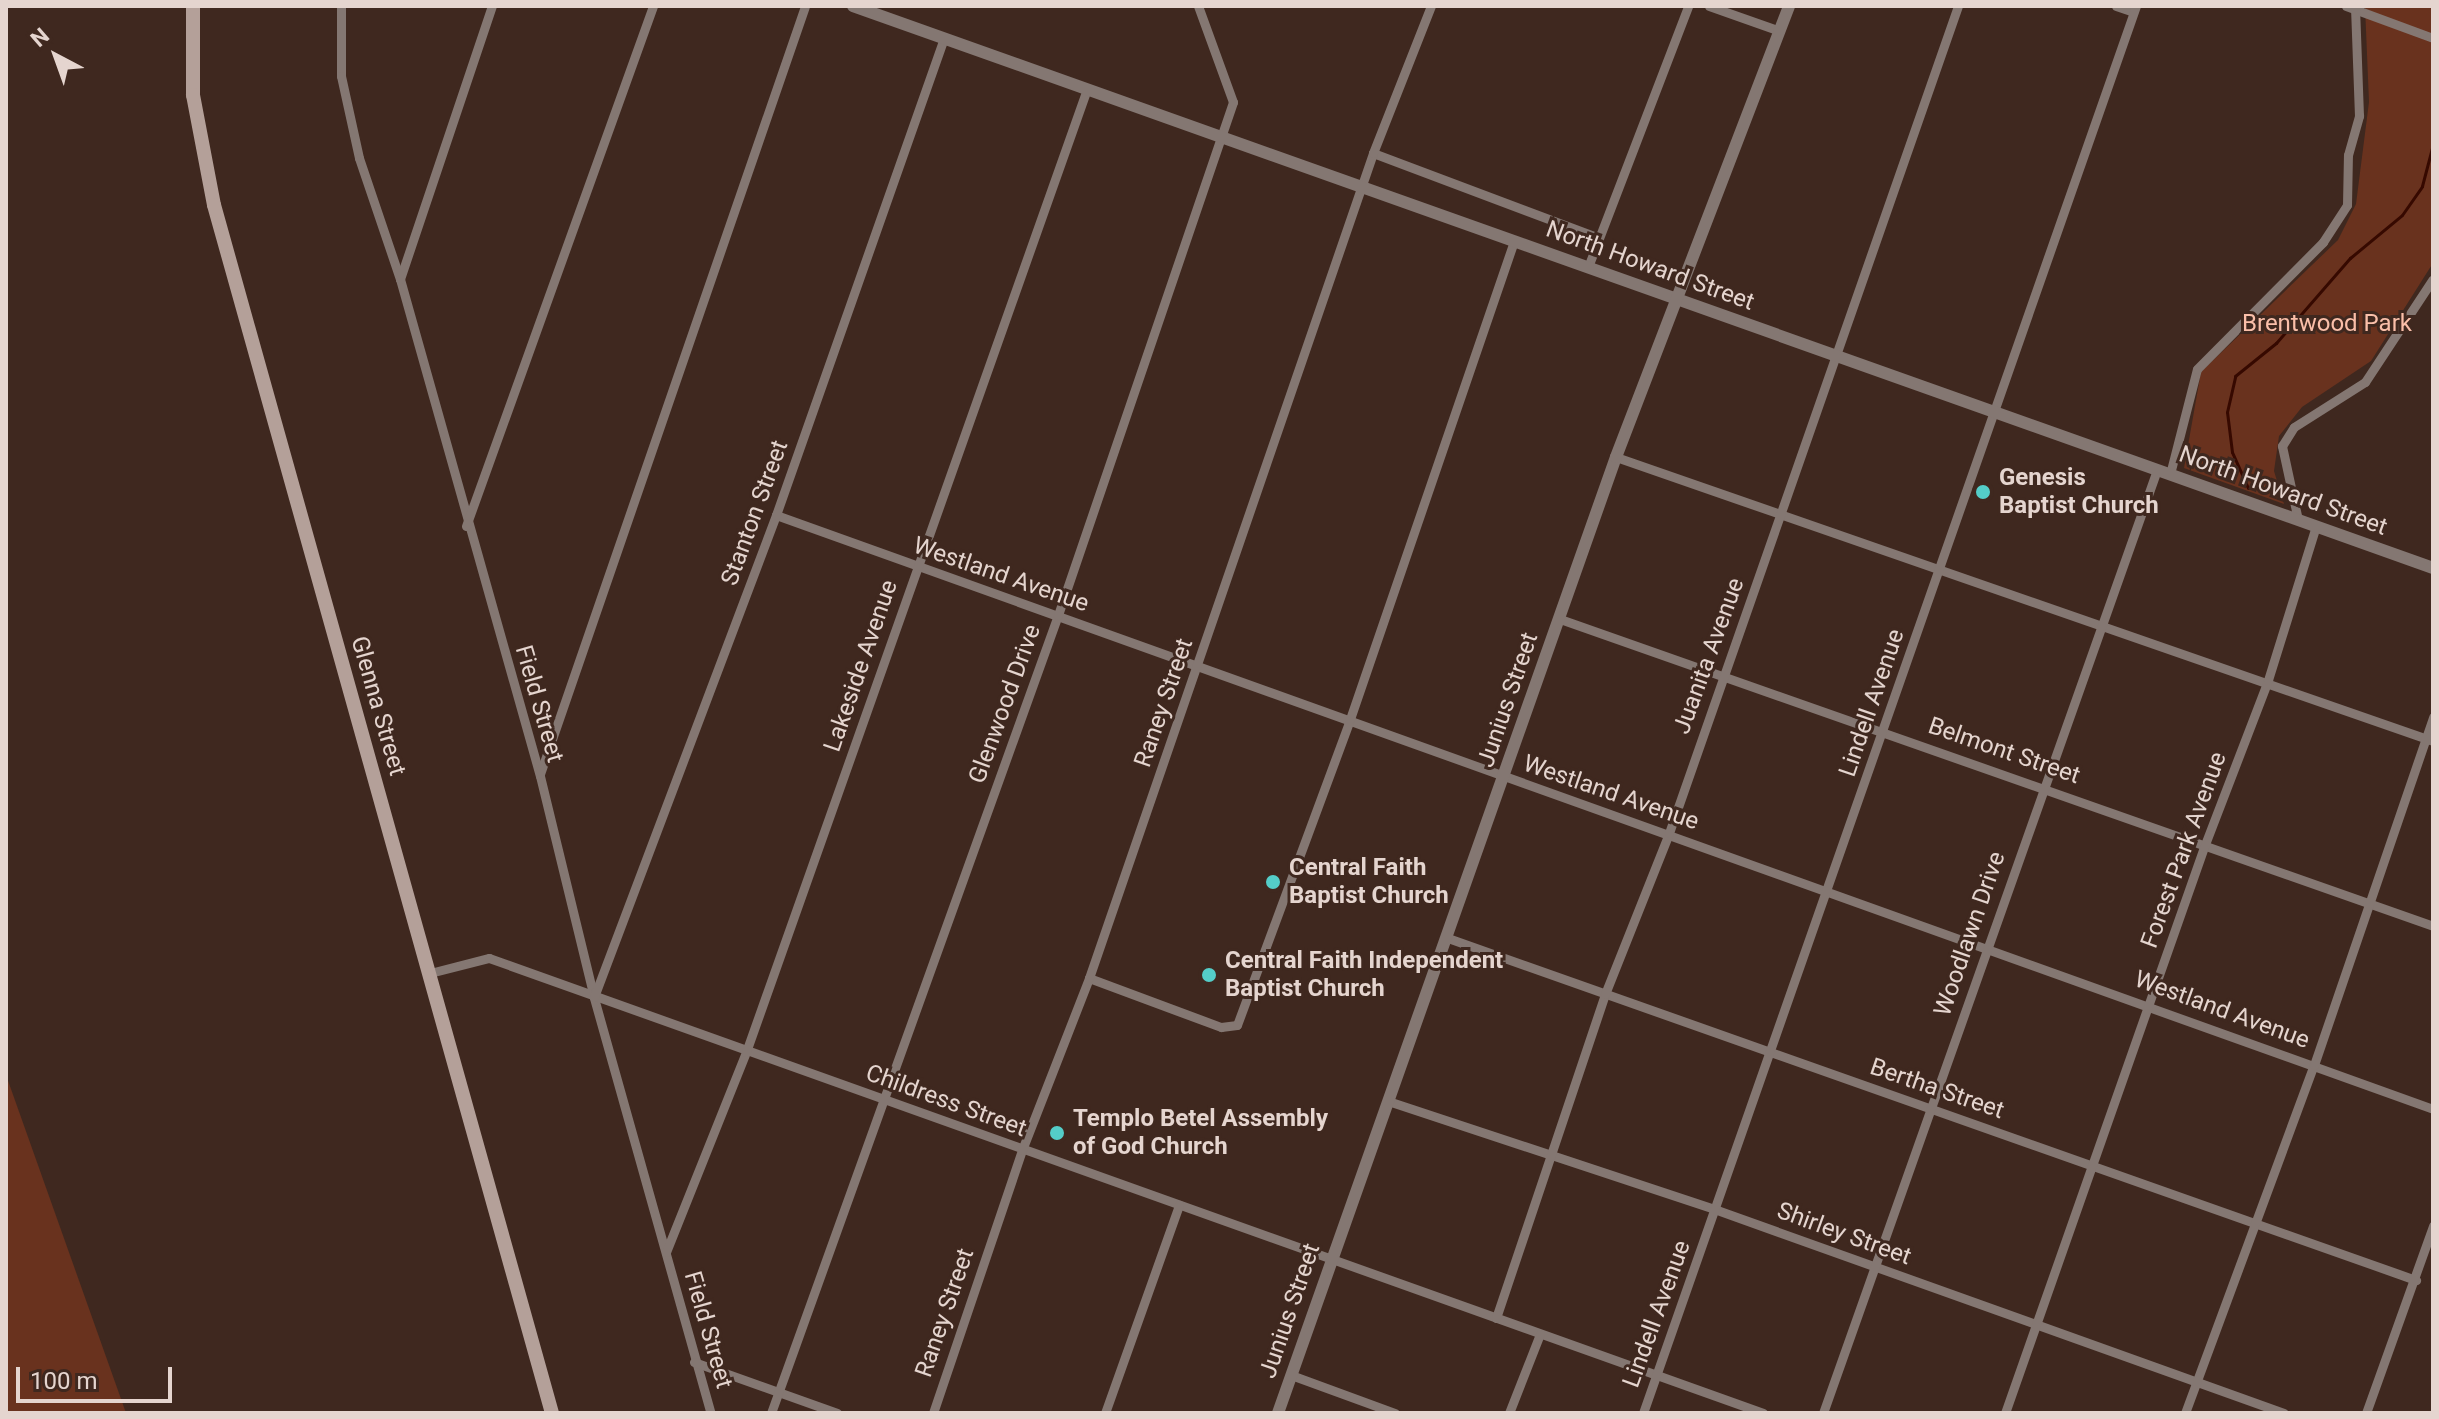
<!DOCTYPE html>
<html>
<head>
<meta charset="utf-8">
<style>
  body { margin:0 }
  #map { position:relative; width:2439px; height:1419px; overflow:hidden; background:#3f281f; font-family:Roboto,sans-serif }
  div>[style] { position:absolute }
  .green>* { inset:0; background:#69321e }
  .stream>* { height:3px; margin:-1.5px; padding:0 1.5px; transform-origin:1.5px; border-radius:1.5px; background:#360900 }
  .minor>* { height:9px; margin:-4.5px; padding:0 4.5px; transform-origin:4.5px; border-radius:4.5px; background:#847772 }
  .tertiary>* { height:12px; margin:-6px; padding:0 6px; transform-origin:6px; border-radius:6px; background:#847772 }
  .secondary>* { height:14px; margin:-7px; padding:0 7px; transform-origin:7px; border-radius:7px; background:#b4a099 }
  .dots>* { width:22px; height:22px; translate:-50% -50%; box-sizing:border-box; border:4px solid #3f281f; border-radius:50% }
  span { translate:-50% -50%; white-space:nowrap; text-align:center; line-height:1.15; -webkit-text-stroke:6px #3f281f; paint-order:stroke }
  .street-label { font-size:24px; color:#e5d5cf }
  .park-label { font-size:24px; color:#fabfa9 }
  .poi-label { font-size:24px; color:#e5d5cf; font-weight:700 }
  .left { translate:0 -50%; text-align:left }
  .frame { position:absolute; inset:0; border:8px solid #e5d5cf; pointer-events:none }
  .north { position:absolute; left:16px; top:16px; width:80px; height:80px; -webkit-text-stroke:6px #3f281f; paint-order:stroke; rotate:319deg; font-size:22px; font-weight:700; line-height:32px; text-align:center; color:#e5d5cf }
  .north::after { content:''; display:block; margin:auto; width:28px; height:36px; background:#e5d5cf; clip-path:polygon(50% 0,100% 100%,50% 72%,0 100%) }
  .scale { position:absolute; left:16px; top:1367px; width:156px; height:36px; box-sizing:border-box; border:4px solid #e5d5cf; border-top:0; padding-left:10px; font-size:24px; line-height:28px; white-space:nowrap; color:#e5d5cf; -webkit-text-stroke:6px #3f281f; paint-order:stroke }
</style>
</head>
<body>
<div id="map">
  <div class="green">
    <i style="clip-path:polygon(2365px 6px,2433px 6px,2433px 263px,2371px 361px,2302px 407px,2279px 436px,2274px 471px,2284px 504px,2184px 468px,2201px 372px,2338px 240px,2356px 204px,2369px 102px)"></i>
    <i style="clip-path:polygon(6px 1075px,126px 1413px,6px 1413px)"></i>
  </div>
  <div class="stream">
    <i style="left:2433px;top:6px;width:5px;rotate:90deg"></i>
    <i style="left:2248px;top:488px;width:39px;rotate:-114deg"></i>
    <i style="left:2232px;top:452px;width:40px;rotate:-97.1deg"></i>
    <i style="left:2227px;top:412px;width:37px;rotate:-77deg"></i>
    <i style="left:2235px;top:376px;width:53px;rotate:-38.8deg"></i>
    <i style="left:2276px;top:343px;width:113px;rotate:-49deg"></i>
    <i style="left:2350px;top:258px;width:67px;rotate:-39.6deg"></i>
    <i style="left:2402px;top:215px;width:35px;rotate:-55deg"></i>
    <i style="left:2422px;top:186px;width:43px;rotate:-75.3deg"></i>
  </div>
  <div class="minor">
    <i style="left:341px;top:6px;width:70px;rotate:90deg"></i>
    <i style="left:341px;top:76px;width:84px;rotate:77.6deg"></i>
    <i style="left:359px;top:158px;width:128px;rotate:71.3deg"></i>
    <i style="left:400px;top:279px;width:516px;rotate:74.27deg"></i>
    <i style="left:540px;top:776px;width:228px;rotate:76.3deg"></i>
    <i style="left:594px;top:998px;width:431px;rotate:74.3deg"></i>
    <i style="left:1709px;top:6px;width:75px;rotate:19.4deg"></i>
    <i style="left:2116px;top:6px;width:18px;rotate:19deg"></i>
    <i style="left:2346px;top:6px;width:93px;rotate:20.2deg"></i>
    <i style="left:1373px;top:153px;width:241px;rotate:20.6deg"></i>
    <i style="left:1588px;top:267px;width:280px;rotate:-69deg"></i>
    <i style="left:400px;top:279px;width:288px;rotate:-71.4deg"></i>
    <i style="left:1616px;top:457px;width:865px;rotate:19.17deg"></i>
    <i style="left:2170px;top:474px;width:108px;rotate:-75.6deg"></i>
    <i style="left:2197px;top:369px;width:179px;rotate:-45.2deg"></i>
    <i style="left:2323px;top:242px;width:44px;rotate:-57deg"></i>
    <i style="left:2347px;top:205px;width:50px;rotate:-88.9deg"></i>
    <i style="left:2348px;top:155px;width:41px;rotate:-74.2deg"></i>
    <i style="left:2359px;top:116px;width:110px;rotate:-92.1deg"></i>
    <i style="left:776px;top:515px;width:1760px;rotate:19.72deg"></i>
    <i style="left:2298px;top:520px;width:76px;rotate:-102.2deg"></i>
    <i style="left:2282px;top:446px;width:22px;rotate:-58deg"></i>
    <i style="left:2294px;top:427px;width:84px;rotate:-32.4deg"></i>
    <i style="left:2365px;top:382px;width:123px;rotate:-56.6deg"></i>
    <i style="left:466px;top:526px;width:553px;rotate:-70.22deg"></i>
    <i style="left:1560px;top:619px;width:925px;rotate:19.37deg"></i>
    <i style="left:540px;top:774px;width:812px;rotate:-70.96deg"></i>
    <i style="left:1445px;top:937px;width:1030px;rotate:19.46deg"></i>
    <i style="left:430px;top:973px;width:61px;rotate:-14.3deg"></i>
    <i style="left:489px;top:958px;width:1353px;rotate:19.65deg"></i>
    <i style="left:1089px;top:978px;width:141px;rotate:20.4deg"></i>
    <i style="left:1221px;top:1027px;width:16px;rotate:-7deg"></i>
    <i style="left:1237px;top:1025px;width:326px;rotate:-69.7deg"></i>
    <i style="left:1350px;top:719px;width:505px;rotate:-71.06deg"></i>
    <i style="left:594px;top:997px;width:515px;rotate:-69.31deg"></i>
    <i style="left:776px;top:515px;width:506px;rotate:-70.6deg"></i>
    <i style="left:1388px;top:1101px;width:347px;rotate:18.3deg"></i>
    <i style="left:1717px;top:1210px;width:602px;rotate:19.7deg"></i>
    <i style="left:666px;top:1252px;width:215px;rotate:-68.2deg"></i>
    <i style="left:746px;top:1052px;width:1022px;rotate:-70.5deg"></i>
    <i style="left:1496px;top:1318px;width:342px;rotate:-71.4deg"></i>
    <i style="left:1605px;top:994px;width:173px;rotate:-68.3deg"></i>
    <i style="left:1669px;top:833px;width:876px;rotate:-70.74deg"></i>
    <i style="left:694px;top:1362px;width:152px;rotate:19.6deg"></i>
    <i style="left:1291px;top:1375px;width:111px;rotate:20.1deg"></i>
    <i style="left:771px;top:1413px;width:848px;rotate:-70.22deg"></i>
    <i style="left:1058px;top:615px;width:542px;rotate:-71.16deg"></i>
    <i style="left:1233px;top:102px;width:102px;rotate:-110deg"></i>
    <i style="left:933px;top:1413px;width:278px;rotate:-71.3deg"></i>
    <i style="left:1022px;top:1150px;width:185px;rotate:-68.7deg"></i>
    <i style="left:1089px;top:978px;width:873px;rotate:-71deg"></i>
    <i style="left:1373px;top:153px;width:158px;rotate:-68.5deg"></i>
    <i style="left:1105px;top:1413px;width:221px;rotate:-70.4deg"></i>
    <i style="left:1509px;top:1413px;width:85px;rotate:-68.6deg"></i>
    <i style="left:1643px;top:1413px;width:1491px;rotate:-70.69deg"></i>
    <i style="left:1823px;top:1413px;width:1000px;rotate:-70.5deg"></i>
    <i style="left:2005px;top:1413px;width:600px;rotate:-70.63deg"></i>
    <i style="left:2204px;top:847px;width:179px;rotate:-69deg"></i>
    <i style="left:2268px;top:680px;width:161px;rotate:-72.7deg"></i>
    <i style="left:2185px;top:1413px;width:371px;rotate:-69.7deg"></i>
    <i style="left:2314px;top:1065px;width:368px;rotate:-71.1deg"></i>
    <i style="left:2366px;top:1413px;width:199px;rotate:-70.3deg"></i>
  </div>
  <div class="tertiary">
    <i style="left:853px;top:6px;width:1677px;rotate:19.58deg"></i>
    <i style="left:1278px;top:1413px;width:1014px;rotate:-70.53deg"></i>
    <i style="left:1616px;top:457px;width:483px;rotate:-69deg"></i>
  </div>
  <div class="secondary">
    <i style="left:193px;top:6px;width:89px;rotate:90deg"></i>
    <i style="left:193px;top:95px;width:112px;rotate:79.2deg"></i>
    <i style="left:214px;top:205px;width:1254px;rotate:74.37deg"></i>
  </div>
  <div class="dots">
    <i style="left:1983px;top:492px;background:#54cdc8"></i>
    <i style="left:1273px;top:882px;background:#54cdc8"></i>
    <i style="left:1209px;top:975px;background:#54cdc8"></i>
    <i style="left:1057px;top:1133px;background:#54cdc8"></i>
  </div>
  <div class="street-label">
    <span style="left:1650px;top:266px;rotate:20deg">North Howard Street</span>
    <span style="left:2283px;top:491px;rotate:20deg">North Howard Street</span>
    <span style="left:755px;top:513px;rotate:-70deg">Stanton Street</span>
    <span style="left:1001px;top:575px;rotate:19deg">Westland Avenue</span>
    <span style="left:1709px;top:656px;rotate:-70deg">Juanita Avenue</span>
    <span style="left:861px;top:666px;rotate:-71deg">Lakeside Avenue</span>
    <span style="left:1508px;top:700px;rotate:-71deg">Junius Street</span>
    <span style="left:1164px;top:703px;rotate:-71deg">Raney Street</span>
    <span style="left:1872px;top:703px;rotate:-71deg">Lindell Avenue</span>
    <span style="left:539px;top:704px;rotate:74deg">Field Street</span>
    <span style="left:1005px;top:704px;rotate:-70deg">Glenwood Drive</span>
    <span style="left:378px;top:706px;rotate:74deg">Glenna Street</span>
    <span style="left:2004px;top:751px;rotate:19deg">Belmont Street</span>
    <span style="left:1611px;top:793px;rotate:19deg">Westland Avenue</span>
    <span style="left:2184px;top:850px;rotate:-70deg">Forest Park Avenue</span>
    <span style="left:1970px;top:934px;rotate:-71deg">Woodlawn Drive</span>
    <span style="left:2222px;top:1010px;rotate:20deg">Westland Avenue</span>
    <span style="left:1937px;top:1089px;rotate:19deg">Bertha Street</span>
    <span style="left:946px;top:1101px;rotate:20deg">Childress Street</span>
    <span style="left:1844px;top:1234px;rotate:20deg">Shirley Street</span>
    <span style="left:1290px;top:1311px;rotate:-71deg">Junius Street</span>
    <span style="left:945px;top:1313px;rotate:-71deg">Raney Street</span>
    <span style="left:1657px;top:1314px;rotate:-70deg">Lindell Avenue</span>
    <span style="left:708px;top:1330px;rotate:74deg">Field Street</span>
  </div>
  <div class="park-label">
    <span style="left:2327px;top:324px">Brentwood Park</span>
  </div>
  <div class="poi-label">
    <span class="left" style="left:1999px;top:492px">Genesis<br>Baptist Church</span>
    <span class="left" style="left:1289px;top:882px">Central Faith<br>Baptist Church</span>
    <span class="left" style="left:1225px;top:975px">Central Faith Independent<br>Baptist Church</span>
    <span class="left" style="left:1073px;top:1133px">Templo Betel Assembly<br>of God Church</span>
  </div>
  <div class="frame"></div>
  <div class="north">N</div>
  <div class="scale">100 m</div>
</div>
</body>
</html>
